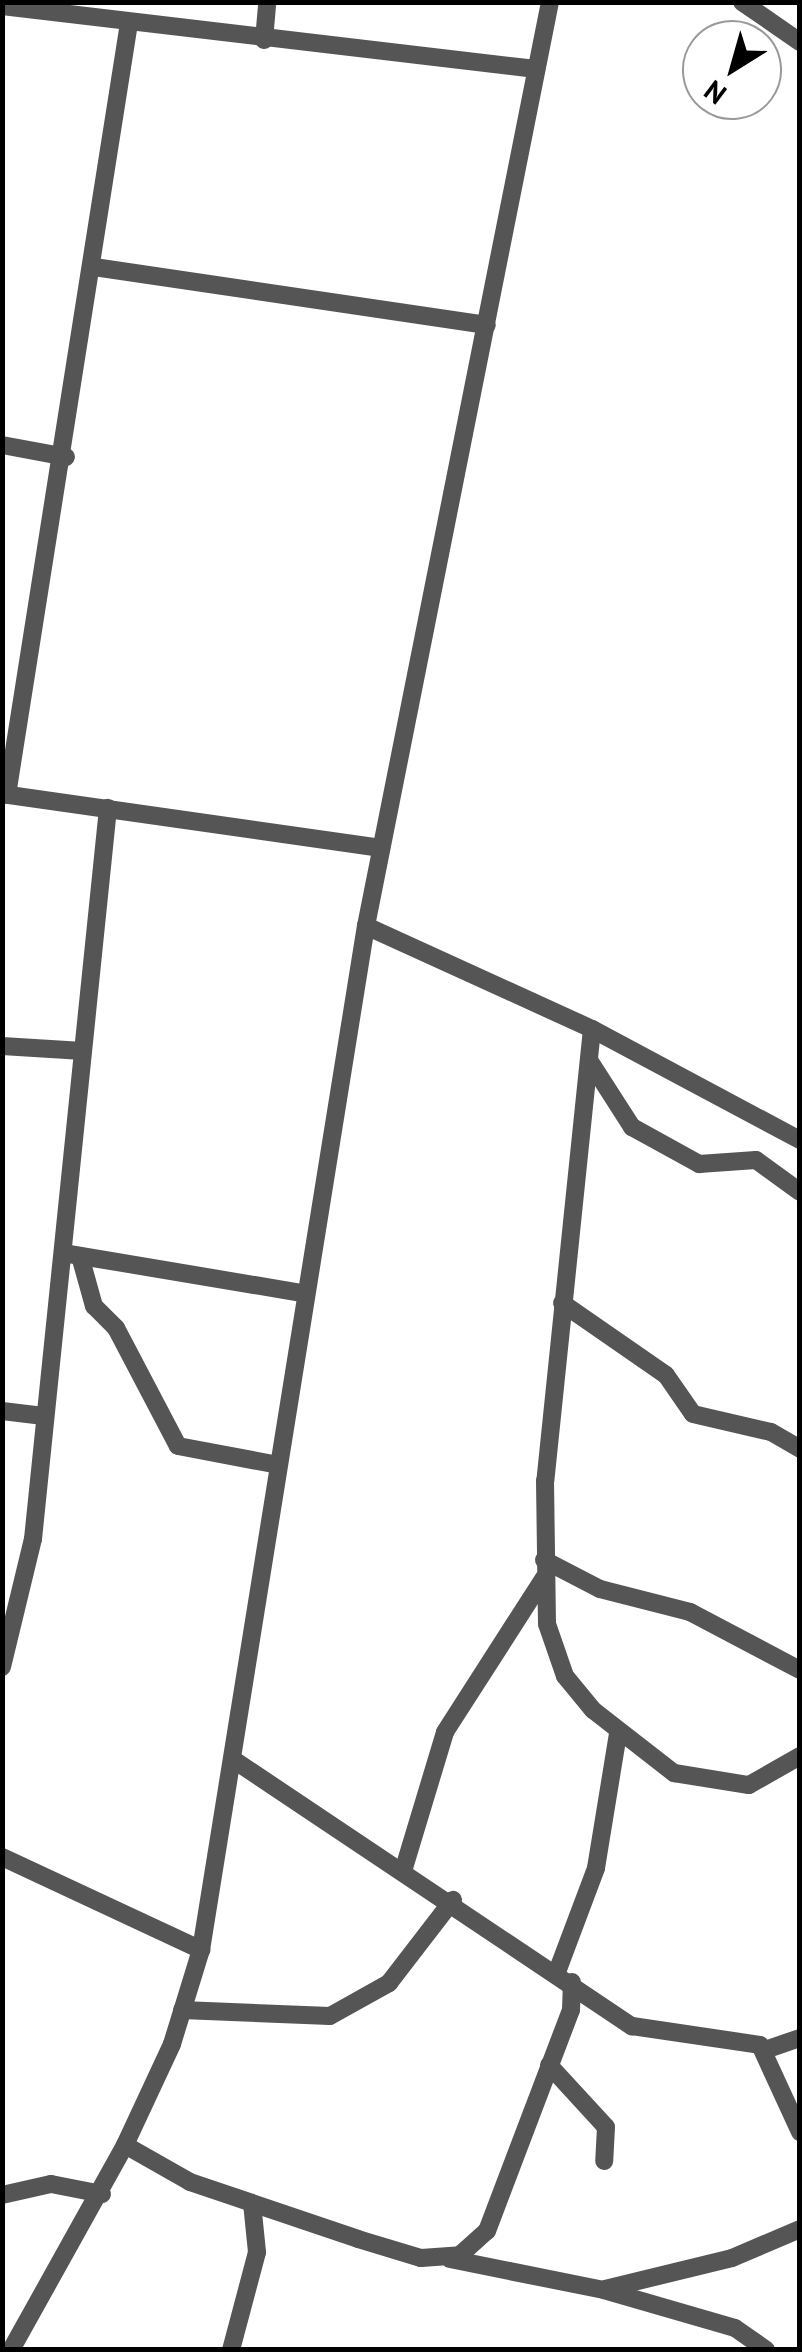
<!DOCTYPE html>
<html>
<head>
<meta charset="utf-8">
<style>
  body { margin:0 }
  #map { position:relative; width:802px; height:2352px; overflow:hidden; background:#fff; font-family:"PT Sans",sans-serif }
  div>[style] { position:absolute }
  .minor>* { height:18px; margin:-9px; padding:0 9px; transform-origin:9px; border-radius:9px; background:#555 }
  span { translate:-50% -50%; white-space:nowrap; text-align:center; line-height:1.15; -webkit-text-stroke:8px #fff; paint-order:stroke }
  .frame { position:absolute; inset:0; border:5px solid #000; pointer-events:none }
  .north { position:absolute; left:682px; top:20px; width:100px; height:100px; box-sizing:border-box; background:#fff; border:2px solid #999; border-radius:50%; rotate:217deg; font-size:28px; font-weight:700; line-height:40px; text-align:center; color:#000 }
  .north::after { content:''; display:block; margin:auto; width:35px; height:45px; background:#000; clip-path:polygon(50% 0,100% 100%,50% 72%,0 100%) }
</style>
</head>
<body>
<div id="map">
  <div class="minor">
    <i style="left:742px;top:2px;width:70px;rotate:34.6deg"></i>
    <i style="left:2px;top:6px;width:538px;rotate:6.73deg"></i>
    <i style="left:264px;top:40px;width:38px;rotate:-85deg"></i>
    <i style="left:94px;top:267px;width:397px;rotate:8.4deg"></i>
    <i style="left:2px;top:445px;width:65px;rotate:10.6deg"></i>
    <i style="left:2px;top:794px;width:383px;rotate:8.1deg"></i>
    <i style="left:7px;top:795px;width:782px;rotate:-81.02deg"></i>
    <i style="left:366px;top:926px;width:248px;rotate:24.5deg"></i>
    <i style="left:592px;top:1029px;width:236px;rotate:28.1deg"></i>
    <i style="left:592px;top:1029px;width:454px;rotate:95.9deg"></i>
    <i style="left:545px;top:1481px;width:143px;rotate:89.2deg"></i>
    <i style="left:547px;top:1624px;width:55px;rotate:70.9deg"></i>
    <i style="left:565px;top:1676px;width:44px;rotate:50.5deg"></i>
    <i style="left:593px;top:1710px;width:103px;rotate:37.9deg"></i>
    <i style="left:674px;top:1773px;width:76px;rotate:9.1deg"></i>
    <i style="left:749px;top:1785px;width:59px;rotate:-29.6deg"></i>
    <i style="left:2px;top:1046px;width:81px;rotate:3.5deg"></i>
    <i style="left:589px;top:1060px;width:80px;rotate:57.3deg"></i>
    <i style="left:632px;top:1127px;width:77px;rotate:28.9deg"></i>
    <i style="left:699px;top:1164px;width:57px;rotate:-4deg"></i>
    <i style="left:756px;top:1160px;width:54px;rotate:36deg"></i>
    <i style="left:69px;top:1254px;width:235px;rotate:9.5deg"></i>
    <i style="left:80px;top:1256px;width:52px;rotate:74.4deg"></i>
    <i style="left:94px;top:1306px;width:31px;rotate:45deg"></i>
    <i style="left:116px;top:1328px;width:133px;rotate:62.3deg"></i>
    <i style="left:178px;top:1446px;width:97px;rotate:10.7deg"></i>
    <i style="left:562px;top:1303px;width:126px;rotate:34.7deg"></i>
    <i style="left:666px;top:1375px;width:47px;rotate:55.3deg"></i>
    <i style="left:693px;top:1414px;width:80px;rotate:13deg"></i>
    <i style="left:771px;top:1432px;width:34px;rotate:30deg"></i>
    <i style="left:2px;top:1411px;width:42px;rotate:6.8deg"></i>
    <i style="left:544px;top:1560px;width:63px;rotate:27.4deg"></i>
    <i style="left:600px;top:1589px;width:93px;rotate:14.3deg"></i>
    <i style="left:690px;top:1612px;width:124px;rotate:27.8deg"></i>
    <i style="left:2px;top:1667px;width:132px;rotate:-76.4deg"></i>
    <i style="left:33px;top:1539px;width:735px;rotate:-84.14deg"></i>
    <i style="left:234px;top:1760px;width:479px;rotate:33.8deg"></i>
    <i style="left:632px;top:2026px;width:129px;rotate:8.4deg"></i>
    <i style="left:760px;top:2045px;width:96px;rotate:65.3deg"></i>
    <i style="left:2px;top:1857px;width:220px;rotate:25deg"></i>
    <i style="left:404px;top:1868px;width:142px;rotate:-73.2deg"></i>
    <i style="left:445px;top:1732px;width:183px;rotate:-57.3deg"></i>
    <i style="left:557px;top:1972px;width:111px;rotate:-69.4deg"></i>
    <i style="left:596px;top:1868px;width:137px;rotate:-80.7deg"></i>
    <i style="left:182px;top:2010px;width:148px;rotate:2.3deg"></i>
    <i style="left:330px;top:2016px;width:68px;rotate:-29.2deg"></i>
    <i style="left:389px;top:1983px;width:105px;rotate:-52.4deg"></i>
    <i style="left:765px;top:2050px;width:37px;rotate:-19deg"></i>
    <i style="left:549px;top:2065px;width:84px;rotate:47.4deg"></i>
    <i style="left:606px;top:2127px;width:34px;rotate:93deg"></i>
    <i style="left:125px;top:2145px;width:75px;rotate:29.6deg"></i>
    <i style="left:190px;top:2182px;width:177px;rotate:18.7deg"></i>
    <i style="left:358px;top:2239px;width:66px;rotate:16.8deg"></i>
    <i style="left:421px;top:2258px;width:39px;rotate:-4deg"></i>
    <i style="left:460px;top:2255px;width:36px;rotate:-42deg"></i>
    <i style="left:487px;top:2231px;width:236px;rotate:-69.2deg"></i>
    <i style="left:571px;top:2010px;width:28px;rotate:-88deg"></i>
    <i style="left:2px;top:2195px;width:50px;rotate:-12.7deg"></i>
    <i style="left:51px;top:2184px;width:52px;rotate:11.1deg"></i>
    <i style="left:450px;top:2259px;width:157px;rotate:11.4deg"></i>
    <i style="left:604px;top:2290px;width:136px;rotate:16.2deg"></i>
    <i style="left:735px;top:2328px;width:38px;rotate:35deg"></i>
    <i style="left:605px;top:2289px;width:131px;rotate:-13.7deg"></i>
    <i style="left:732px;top:2258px;width:74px;rotate:-23.1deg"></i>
    <i style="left:11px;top:2350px;width:235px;rotate:-60.9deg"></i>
    <i style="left:125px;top:2145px;width:111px;rotate:-65deg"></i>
    <i style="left:172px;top:2044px;width:98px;rotate:-72.9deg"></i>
    <i style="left:201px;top:1950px;width:1037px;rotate:-80.85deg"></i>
    <i style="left:366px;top:926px;width:942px;rotate:-78.74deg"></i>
    <i style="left:231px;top:2350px;width:101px;rotate:-75.1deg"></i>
    <i style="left:257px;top:2252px;width:49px;rotate:-95.8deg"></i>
  </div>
  <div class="frame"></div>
  <div class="north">N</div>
</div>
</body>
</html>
